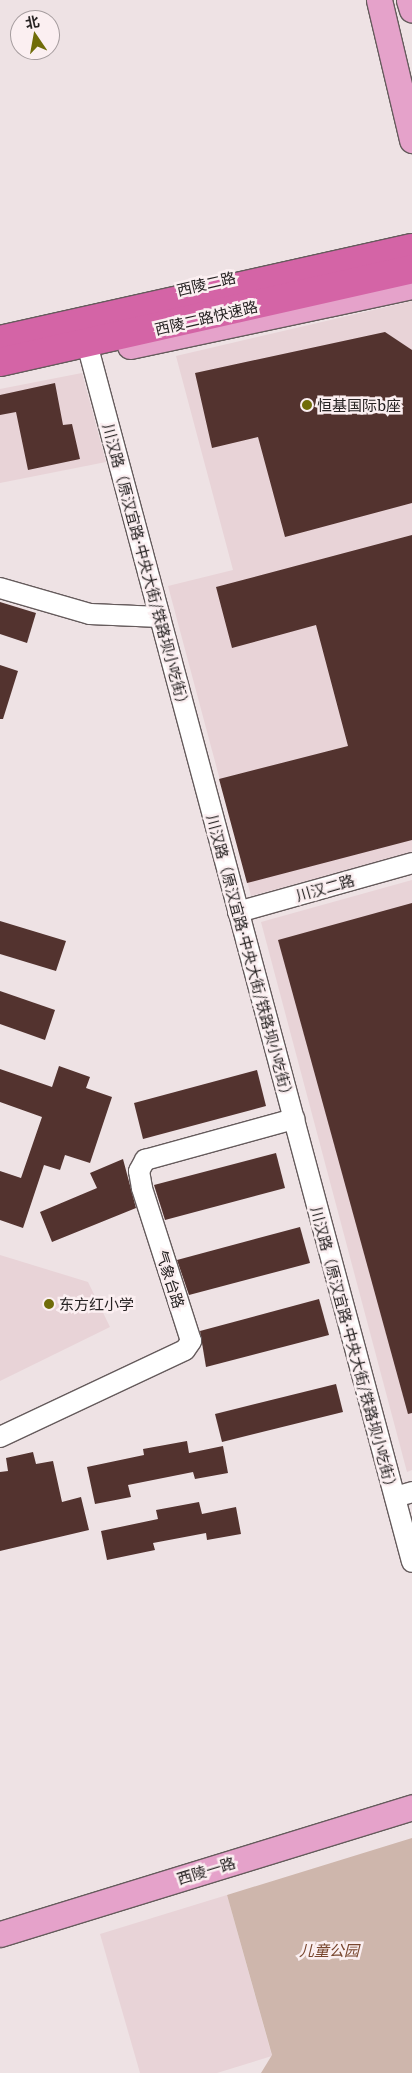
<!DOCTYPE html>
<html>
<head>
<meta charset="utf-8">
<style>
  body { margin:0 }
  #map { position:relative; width:412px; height:2073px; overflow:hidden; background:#eee2e4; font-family:Literata,"Noto Sans SC",serif }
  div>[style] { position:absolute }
  .built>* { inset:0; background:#e8d3d7 }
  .green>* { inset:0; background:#ceb6ac }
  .building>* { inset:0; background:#53332f }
  .roads { filter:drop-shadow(1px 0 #655b5c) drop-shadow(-1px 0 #655b5c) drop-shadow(0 1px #655b5c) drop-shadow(0 -1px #655b5c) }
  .minor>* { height:20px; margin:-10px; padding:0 10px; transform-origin:10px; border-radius:10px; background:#fff }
  .major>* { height:25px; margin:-12.5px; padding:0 12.5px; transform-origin:12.5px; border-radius:12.5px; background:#e5a2ca }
  .highway>* { height:28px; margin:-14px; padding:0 14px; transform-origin:14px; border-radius:14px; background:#d464a6 }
  .dots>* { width:14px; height:14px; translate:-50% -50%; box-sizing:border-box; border:2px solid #fbeff1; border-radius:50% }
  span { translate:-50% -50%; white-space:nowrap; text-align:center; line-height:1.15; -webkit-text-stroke:5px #fbeff1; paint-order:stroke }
  .street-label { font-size:15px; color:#272323 }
  .poi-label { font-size:15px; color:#272323 }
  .left { translate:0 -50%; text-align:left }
  .park-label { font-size:15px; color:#78462e; font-style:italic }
  .north { position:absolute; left:10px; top:10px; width:50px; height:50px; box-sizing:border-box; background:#fbeff1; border:1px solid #a69d9f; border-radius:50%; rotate:348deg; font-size:14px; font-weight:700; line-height:20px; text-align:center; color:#272323 }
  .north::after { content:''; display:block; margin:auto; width:18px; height:22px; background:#706c09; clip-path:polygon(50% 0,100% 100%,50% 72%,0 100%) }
</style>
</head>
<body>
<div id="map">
  <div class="built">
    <i style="clip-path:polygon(412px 301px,412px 853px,251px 896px,168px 586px,233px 570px,176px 356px)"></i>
    <i style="clip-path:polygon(82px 373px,106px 462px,0 483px,0 389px)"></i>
    <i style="clip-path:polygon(412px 880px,412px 1470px,407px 1472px,261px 922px)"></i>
    <i style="clip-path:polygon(0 1255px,88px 1282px,110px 1327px,0 1381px)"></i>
    <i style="clip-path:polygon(227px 1895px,272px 2056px,217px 2073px,140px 2073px,100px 1934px)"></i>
  </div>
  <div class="green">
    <i style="clip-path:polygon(412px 1838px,412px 2073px,261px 2073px,272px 2055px,227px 1895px)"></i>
  </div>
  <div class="building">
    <i style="clip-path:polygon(385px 332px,412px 350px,412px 503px,285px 537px,258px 437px,212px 448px,195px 373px)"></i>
    <i style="clip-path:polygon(55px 383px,63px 425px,72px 424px,80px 459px,28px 470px,16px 412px,0 415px,0 395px)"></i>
    <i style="clip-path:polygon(412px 535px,412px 840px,247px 883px,219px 779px,348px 746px,316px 625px,232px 648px,216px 587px)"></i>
    <i style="clip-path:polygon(0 602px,36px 613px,27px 643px,0 634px)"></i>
    <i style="clip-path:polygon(0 665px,18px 671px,3px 719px,0 719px)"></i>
    <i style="clip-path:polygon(412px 903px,412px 1413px,408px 1414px,278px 940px)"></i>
    <i style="clip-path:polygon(0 921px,66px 941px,56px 971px,0 954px)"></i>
    <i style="clip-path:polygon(0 991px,55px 1010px,45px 1040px,0 1024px)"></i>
    <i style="clip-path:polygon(59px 1066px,90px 1077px,86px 1088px,112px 1097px,90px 1163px,65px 1155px,60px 1170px,44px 1165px,23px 1228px,0 1220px,0 1171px,21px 1178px,42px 1117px,0 1102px,0 1069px,52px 1087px)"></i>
    <i style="clip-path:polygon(257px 1070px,266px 1106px,143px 1139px,134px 1103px)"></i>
    <i style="clip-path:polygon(276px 1153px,285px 1188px,165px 1220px,154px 1185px)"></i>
    <i style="clip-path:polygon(123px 1159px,136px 1208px,52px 1242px,40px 1212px,97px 1188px,90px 1173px)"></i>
    <i style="clip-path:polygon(300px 1227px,310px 1263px,189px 1295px,177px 1260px)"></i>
    <i style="clip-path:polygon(319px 1299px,329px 1335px,206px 1367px,200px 1331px)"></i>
    <i style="clip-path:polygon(336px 1384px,343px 1412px,222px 1442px,215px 1414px)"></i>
    <i style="clip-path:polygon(187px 1441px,189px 1453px,223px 1446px,228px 1473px,195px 1479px,193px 1472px,128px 1485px,131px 1497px,95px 1504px,87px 1467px,144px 1455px,143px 1449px)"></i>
    <i style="clip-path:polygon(33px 1452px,36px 1464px,53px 1461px,62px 1502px,81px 1497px,89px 1530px,0 1551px,0 1472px,8px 1471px,6px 1458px)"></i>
    <i style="clip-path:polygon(199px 1502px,202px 1514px,236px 1507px,241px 1534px,207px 1540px,206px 1533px,153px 1543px,155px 1550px,107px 1560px,101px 1531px,158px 1519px,156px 1510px)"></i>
  </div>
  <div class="roads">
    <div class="minor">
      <i style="left:90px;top:355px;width:1249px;rotate:75.06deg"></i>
      <i style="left:0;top:588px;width:94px;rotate:16.1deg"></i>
      <i style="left:90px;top:614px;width:70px;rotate:2.5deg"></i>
      <i style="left:238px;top:912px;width:181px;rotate:-15.7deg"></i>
      <i style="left:0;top:1437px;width:204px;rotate:-25.2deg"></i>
      <i style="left:185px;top:1350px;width:11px;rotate:-56deg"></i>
      <i style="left:191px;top:1341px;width:161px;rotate:-107.8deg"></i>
      <i style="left:142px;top:1188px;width:17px;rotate:-100deg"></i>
      <i style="left:139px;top:1171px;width:13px;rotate:-61deg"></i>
      <i style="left:145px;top:1160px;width:155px;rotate:-15.4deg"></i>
      <i style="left:395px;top:1497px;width:18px;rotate:-16deg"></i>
    </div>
    <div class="major">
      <i style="left:379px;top:0;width:144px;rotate:76.7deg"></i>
      <i style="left:409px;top:0;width:10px;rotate:73deg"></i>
      <i style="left:130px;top:346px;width:288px;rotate:-12deg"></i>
      <i style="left:0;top:1934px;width:431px;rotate:-17.1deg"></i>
    </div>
    <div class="highway">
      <i style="left:0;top:340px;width:422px;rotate:-12.6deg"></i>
      <i style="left:0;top:362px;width:422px;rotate:-12.7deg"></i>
    </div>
  </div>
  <div class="dots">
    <i style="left:307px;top:405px;background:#706c09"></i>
    <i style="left:49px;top:1304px;background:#706c09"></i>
  </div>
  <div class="street-label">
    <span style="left:206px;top:283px;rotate:-13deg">西陵二路</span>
    <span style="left:206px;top:317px;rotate:-13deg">西陵二路快速路</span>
    <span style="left:147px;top:567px;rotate:75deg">川汉路（原汉宜路·中央大街/铁路坝小吃街）</span>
    <span style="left:325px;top:887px;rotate:-16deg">川汉二路</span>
    <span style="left:251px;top:958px;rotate:75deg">川汉路（原汉宜路·中央大街/铁路坝小吃街）</span>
    <span style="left:171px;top:1279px;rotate:72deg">气象台路</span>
    <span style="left:355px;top:1350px;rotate:75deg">川汉路（原汉宜路·中央大街/铁路坝小吃街）</span>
    <span style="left:206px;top:1870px;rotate:-17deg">西陵一路</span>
  </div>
  <div class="poi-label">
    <span class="left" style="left:317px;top:405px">恒基国际b座</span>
    <span class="left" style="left:59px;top:1304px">东方红小学</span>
  </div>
  <div class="park-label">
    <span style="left:329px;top:1950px">儿童公园</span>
  </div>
  <div class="north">北</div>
</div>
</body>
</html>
